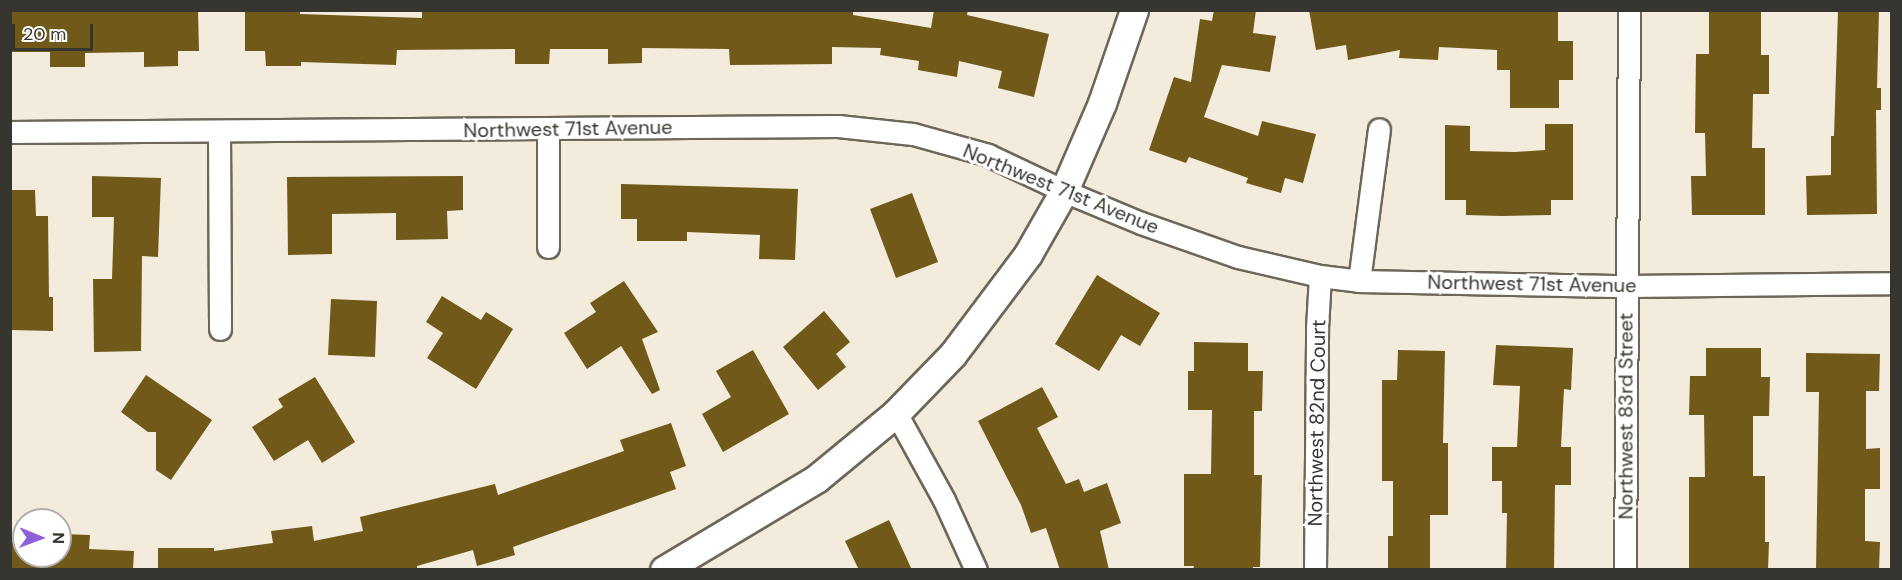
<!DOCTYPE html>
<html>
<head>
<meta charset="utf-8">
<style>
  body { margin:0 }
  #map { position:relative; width:1902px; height:580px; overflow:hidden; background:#f3ecdc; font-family:"DM Sans",sans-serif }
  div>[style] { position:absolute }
  .building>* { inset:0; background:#705919 }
  .roads { filter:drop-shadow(2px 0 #6d6759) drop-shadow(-2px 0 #6d6759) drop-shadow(0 2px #6d6759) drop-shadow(0 -2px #6d6759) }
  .minor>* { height:21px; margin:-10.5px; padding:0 10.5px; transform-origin:10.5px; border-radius:10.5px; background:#fff }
  .tertiary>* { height:27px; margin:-13.5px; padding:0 13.5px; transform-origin:13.5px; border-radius:13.5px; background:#fff }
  span { translate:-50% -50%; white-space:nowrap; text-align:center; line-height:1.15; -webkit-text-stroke:6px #fff; paint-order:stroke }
  .street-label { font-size:20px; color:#37352f }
  .frame { position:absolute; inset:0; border:12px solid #37352f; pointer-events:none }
  .north { position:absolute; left:12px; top:508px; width:60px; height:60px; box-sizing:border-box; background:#fff; border:2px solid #afaeac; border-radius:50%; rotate:91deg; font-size:16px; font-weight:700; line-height:24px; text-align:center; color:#37352f }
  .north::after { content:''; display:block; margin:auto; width:21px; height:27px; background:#8e60d9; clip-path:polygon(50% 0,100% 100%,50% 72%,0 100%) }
  .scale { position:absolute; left:12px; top:24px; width:81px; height:27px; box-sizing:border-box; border:3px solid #37352f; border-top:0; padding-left:8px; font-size:18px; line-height:21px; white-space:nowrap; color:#37352f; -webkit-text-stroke:4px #fff; paint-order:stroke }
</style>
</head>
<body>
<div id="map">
  <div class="building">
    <i style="clip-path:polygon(10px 10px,198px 10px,199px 51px,178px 51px,178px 66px,144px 67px,144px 52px,85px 53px,85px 67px,50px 67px,50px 52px,10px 52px)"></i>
    <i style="clip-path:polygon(245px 10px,300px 10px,300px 14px,422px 18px,422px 10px,853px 10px,853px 15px,931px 28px,934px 10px,968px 10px,967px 15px,1049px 34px,1034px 97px,998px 88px,1002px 71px,959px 61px,957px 77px,918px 70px,919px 61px,880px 55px,881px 48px,832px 47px,832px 64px,730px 65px,729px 49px,642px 48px,642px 63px,608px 64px,608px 49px,550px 49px,549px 64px,515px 64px,515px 49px,397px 50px,396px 65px,301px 62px,301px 66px,266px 66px,265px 51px,245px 51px)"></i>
    <i style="clip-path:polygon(1214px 10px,1256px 10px,1253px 33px,1276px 36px,1270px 72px,1222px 65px,1204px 117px,1258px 136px,1262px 121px,1316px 134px,1303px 183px,1285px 178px,1281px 193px,1246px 183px,1248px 178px,1189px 157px,1186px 163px,1149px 150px,1174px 77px,1191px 82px,1200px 19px,1212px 21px)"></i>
    <i style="clip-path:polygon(1309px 10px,1558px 10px,1558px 41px,1573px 41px,1573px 80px,1559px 80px,1559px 108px,1510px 108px,1510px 70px,1497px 70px,1497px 50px,1439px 47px,1438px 60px,1399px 58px,1400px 50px,1348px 60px,1346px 45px,1316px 50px)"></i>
    <i style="clip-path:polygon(1709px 10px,1761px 10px,1761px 55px,1769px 55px,1769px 94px,1753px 94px,1752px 148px,1765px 148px,1765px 215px,1692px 215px,1691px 176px,1706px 176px,1705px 133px,1695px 133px,1696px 54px,1709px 54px)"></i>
    <i style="clip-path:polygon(1838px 10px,1879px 10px,1877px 88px,1881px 88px,1881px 110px,1876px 110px,1877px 214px,1807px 215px,1806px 176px,1831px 175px,1831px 136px,1834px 136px)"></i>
    <i style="clip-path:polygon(1545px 124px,1573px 124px,1573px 200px,1551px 200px,1551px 215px,1501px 216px,1466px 215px,1466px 200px,1445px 200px,1445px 125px,1470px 126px,1470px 151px,1515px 152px,1545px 150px)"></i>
    <i style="clip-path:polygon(92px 176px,161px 178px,158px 257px,142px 256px,141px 351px,94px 352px,93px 279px,112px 279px,114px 217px,92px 217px)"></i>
    <i style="clip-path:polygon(463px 176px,463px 210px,447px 211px,448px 239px,396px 240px,396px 213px,332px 214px,332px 254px,288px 255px,287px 177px)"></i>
    <i style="clip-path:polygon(621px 184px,798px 189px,795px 260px,759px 259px,760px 235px,687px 232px,687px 241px,637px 241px,637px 219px,621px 219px)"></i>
    <i style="clip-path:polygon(10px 190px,35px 190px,36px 216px,48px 216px,49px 297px,53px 297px,53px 331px,10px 330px)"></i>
    <i style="clip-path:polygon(912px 193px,938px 262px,896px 278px,870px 209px)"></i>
    <i style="clip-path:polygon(1097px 275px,1160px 313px,1140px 346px,1121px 335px,1099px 371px,1055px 344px)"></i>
    <i style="clip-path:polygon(624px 281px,658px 332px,642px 339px,660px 390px,652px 394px,621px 346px,587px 369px,564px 333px,596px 312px,590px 303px)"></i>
    <i style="clip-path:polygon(442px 296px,481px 320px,486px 312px,513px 329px,476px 389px,427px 358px,443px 333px,426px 322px)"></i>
    <i style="clip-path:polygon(331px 299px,377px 301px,375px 357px,328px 355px)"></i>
    <i style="clip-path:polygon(824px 311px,850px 342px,836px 354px,846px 367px,818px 390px,783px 347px)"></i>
    <i style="clip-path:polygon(1194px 342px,1248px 343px,1248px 371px,1263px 371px,1262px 411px,1254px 411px,1254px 475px,1262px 475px,1260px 567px,1253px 567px,1253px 570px,1193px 570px,1194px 566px,1184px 566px,1184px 474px,1211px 474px,1212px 410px,1188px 410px,1188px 371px,1194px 371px)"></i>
    <i style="clip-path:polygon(1496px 345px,1573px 348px,1571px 390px,1564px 389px,1561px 447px,1571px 447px,1571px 485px,1555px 485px,1554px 570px,1506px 570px,1507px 513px,1502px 513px,1502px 481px,1492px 481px,1492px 447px,1517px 447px,1520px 386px,1493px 385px)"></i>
    <i style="clip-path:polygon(1706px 348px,1761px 348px,1761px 377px,1770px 377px,1769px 416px,1753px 416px,1753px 476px,1765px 476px,1765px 542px,1769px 542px,1768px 570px,1689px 570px,1689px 477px,1705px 477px,1704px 415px,1689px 415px,1690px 376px,1706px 376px)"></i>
    <i style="clip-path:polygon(753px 350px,789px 414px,723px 452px,702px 414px,731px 397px,716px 371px)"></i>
    <i style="clip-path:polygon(1398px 350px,1445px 351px,1443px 443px,1448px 443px,1448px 515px,1430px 515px,1430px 570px,1388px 570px,1388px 536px,1393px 536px,1393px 481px,1382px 481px,1382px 380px,1397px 380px)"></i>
    <i style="clip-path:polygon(1806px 353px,1880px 354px,1879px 391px,1866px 391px,1866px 449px,1880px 448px,1880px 489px,1865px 489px,1865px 541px,1880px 542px,1879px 570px,1816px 570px,1819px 392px,1806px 392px)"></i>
    <i style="clip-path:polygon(146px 375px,212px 420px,171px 480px,156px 470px,156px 432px,148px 432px,121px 412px)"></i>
    <i style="clip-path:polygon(315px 377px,355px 442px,322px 463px,308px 440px,274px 461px,252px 427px,283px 407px,278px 399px)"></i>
    <i style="clip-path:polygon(1042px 387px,1058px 417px,1037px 428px,1066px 484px,1079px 479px,1084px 492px,1107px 483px,1121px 523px,1100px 531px,1109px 570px,1060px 570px,1046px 528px,1031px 533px,1021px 505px,978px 421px)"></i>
    <i style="clip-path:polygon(671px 423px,686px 466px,670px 472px,676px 489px,513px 547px,515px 555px,477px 566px,473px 550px,417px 566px,417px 570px,158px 570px,158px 548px,214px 548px,214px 551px,273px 543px,271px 531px,312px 526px,314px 541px,363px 531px,360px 517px,495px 484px,498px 495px,624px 451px,620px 440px)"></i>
    <i style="clip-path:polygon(889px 520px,912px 570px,859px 570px,845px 541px)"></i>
    <i style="clip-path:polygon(60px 534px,90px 535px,89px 549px,134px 551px,133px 570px,10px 570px,10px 542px,24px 543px,24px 556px,60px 556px)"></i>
  </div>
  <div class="roads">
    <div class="minor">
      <i style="left:219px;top:131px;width:198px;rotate:89.7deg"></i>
      <i style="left:10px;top:132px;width:828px;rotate:-0.42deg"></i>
      <i style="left:838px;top:126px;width:75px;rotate:6.1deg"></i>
      <i style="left:913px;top:134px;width:78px;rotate:15.6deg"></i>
      <i style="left:988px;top:155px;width:84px;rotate:25.3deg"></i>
      <i style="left:1064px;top:191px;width:83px;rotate:22.6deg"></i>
      <i style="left:1141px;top:223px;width:103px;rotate:19.3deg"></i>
      <i style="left:1238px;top:257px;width:84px;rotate:13deg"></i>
      <i style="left:1320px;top:276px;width:39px;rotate:7deg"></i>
      <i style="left:1359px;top:281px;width:268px;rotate:1.1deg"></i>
      <i style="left:1627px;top:286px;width:265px;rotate:-0.6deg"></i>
      <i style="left:548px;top:247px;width:117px;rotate:-90deg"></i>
      <i style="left:1359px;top:281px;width:153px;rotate:-82.5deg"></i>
      <i style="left:896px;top:413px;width:99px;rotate:61.1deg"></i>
      <i style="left:944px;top:500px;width:77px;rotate:65.4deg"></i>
      <i style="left:1315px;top:570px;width:242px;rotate:-89.5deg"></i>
      <i style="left:1317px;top:328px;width:52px;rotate:-86.7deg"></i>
      <i style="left:1625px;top:570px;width:560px;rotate:-89.59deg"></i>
    </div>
    <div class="tertiary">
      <i style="left:664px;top:570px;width:177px;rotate:-30.9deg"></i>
      <i style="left:816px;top:479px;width:104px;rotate:-39.5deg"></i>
      <i style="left:896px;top:413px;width:82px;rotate:-46deg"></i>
      <i style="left:953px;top:354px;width:125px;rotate:-53.1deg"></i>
      <i style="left:1028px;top:254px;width:73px;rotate:-60.3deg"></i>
      <i style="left:1064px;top:191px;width:96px;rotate:-66.6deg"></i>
      <i style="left:1102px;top:103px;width:98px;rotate:-71deg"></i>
    </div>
  </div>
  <div class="street-label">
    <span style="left:568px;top:129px;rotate:-1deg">Northwest 71st Avenue</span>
    <span style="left:1061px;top:189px;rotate:22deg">Northwest 71st Avenue</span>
    <span style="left:1532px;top:284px;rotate:1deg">Northwest 71st Avenue</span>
    <span style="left:1626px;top:416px;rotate:-90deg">Northwest 83rd Street</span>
    <span style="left:1317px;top:423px;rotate:-89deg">Northwest 82nd Court</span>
  </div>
  <div class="frame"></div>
  <div class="north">N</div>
  <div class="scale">20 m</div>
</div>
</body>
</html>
